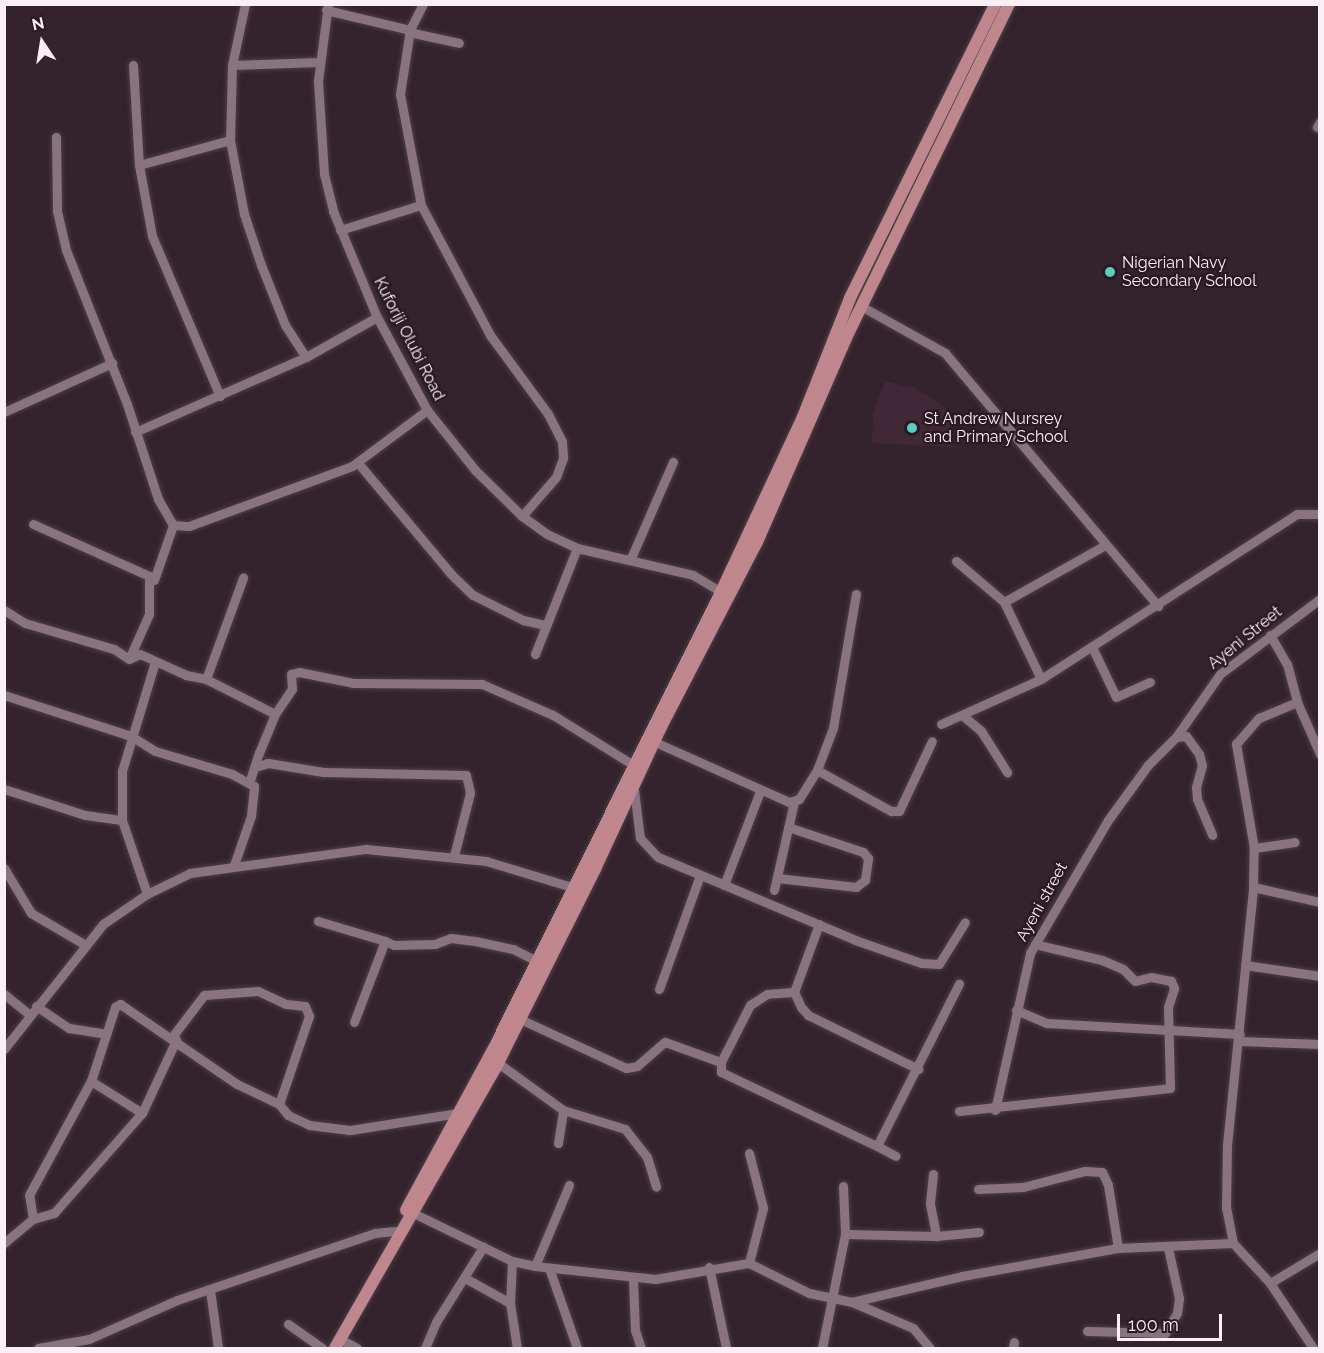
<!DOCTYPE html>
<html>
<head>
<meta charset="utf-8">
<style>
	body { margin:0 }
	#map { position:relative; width:1324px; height:1353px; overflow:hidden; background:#34232d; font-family:Raleway,sans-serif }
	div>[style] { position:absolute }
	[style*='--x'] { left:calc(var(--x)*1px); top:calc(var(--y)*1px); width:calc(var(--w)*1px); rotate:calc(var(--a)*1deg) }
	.built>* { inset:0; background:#402836 }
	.roads { filter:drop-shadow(0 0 2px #4c3e46) drop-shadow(0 0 2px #4c3e46) }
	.minor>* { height:9px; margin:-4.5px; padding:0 4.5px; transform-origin:4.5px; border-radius:4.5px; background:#88737f }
	.major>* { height:12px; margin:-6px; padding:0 6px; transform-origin:6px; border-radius:6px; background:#bf868e }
	.dots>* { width:16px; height:16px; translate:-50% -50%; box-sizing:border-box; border:3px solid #2a1923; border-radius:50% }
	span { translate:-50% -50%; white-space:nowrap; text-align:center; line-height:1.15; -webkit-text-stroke:4.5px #2a1923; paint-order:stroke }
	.poi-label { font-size:16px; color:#fbeff6 }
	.left { translate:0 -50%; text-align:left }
	.street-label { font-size:16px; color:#fbeff6 }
	.frame { position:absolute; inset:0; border:6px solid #fbeff6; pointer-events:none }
	.north { position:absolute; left:12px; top:12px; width:60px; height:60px; -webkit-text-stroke:4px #2a1923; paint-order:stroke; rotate:348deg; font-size:16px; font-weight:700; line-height:24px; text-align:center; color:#fbeff6 }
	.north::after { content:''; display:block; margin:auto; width:21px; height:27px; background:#fbeff6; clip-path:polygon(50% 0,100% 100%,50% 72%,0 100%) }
	.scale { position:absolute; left:1117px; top:1314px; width:105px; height:27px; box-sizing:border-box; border:3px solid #fbeff6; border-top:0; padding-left:8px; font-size:18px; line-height:21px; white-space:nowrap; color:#fbeff6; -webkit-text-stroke:4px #2a1923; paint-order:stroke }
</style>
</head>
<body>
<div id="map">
	<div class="built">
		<div style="clip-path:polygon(885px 381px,915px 388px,948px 409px,953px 447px,872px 443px,873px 413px)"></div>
	</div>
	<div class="roads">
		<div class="minor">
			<div style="--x:245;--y:4;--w:62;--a:102"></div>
			<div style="--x:232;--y:65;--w:75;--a:91.5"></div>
			<div style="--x:230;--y:140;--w:75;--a:79.3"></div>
			<div style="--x:244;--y:214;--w:54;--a:71.6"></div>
			<div style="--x:261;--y:265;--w:65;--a:68.2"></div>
			<div style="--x:285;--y:325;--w:38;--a:57"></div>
			<div style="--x:328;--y:4;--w:78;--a:97.4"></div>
			<div style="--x:318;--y:81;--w:93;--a:86.3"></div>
			<div style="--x:324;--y:174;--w:38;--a:76"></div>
			<div style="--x:333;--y:211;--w:115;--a:67.5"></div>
			<div style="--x:377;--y:317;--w:106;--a:61.7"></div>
			<div style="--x:427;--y:410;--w:77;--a:51.3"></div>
			<div style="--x:475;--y:470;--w:66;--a:44.4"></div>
			<div style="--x:522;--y:516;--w:31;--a:36"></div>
			<div style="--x:547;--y:534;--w:33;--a:25"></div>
			<div style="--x:577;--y:548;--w:119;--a:13.1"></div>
			<div style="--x:693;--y:575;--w:33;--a:31"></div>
			<div style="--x:423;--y:4;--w:29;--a:117"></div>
			<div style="--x:410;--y:30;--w:65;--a:98.9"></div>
			<div style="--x:400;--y:94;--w:113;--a:79.3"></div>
			<div style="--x:421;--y:205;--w:147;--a:62"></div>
			<div style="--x:490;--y:335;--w:98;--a:53.7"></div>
			<div style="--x:548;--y:414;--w:31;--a:63"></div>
			<div style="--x:562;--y:442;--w:16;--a:86"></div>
			<div style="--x:563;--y:458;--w:20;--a:110"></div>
			<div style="--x:556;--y:477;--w:52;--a:131.1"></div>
			<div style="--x:326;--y:10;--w:86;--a:13.4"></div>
			<div style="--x:409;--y:32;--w:51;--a:12.4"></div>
			<div style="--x:133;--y:65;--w:100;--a:86.6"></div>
			<div style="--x:139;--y:165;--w:72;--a:79.6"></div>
			<div style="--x:152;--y:236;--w:174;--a:67"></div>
			<div style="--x:232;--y:65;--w:87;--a:-2"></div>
			<div style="--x:1317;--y:127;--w:6;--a:-59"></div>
			<div style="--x:56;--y:137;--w:74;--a:89.2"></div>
			<div style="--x:57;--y:211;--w:40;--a:77"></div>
			<div style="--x:66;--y:250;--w:166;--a:68.4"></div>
			<div style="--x:127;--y:404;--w:100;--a:71.9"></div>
			<div style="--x:158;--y:499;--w:30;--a:60"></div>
			<div style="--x:173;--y:525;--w:16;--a:4"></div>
			<div style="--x:189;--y:526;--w:174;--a:-20.2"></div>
			<div style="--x:352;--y:466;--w:94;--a:-36.7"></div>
			<div style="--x:139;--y:165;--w:94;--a:-15.4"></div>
			<div style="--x:340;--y:230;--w:85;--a:-17.2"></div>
			<div style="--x:861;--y:306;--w:96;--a:29.2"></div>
			<div style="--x:945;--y:353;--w:331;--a:49.9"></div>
			<div style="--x:4;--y:412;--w:119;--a:-24.4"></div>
			<div style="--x:135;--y:432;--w:187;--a:-23.7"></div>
			<div style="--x:306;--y:357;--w:81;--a:-29.4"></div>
			<div style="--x:358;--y:463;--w:146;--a:50"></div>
			<div style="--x:452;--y:575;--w:29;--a:44"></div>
			<div style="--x:473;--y:595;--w:56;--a:26.6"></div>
			<div style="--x:523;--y:620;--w:22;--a:13"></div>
			<div style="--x:33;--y:524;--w:127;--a:24.1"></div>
			<div style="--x:631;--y:558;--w:105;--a:-66.4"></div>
			<div style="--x:956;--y:561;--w:63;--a:40.5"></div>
			<div style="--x:1004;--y:602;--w:85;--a:64.3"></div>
			<div style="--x:1004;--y:602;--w:116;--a:-29.4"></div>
			<div style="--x:4;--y:610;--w:25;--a:32"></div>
			<div style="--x:25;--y:623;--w:93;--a:16.3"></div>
			<div style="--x:114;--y:649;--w:18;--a:34"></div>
			<div style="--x:129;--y:659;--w:12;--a:-24"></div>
			<div style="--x:140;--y:654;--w:51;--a:24.5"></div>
			<div style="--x:186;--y:675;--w:20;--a:11"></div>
			<div style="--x:206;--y:679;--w:77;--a:26.9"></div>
			<div style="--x:1270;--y:635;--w:34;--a:60"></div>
			<div style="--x:1287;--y:664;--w:39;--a:75"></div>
			<div style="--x:1092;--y:647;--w:55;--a:64.4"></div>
			<div style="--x:1116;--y:697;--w:37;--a:-24"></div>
			<div style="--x:535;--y:654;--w:114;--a:-68.4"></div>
			<div style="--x:129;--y:659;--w:49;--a:-66"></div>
			<div style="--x:149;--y:614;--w:38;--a:-90"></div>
			<div style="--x:149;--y:576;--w:6;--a:39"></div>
			<div style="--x:154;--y:580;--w:58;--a:-70.9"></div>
			<div style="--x:206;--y:679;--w:108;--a:-69.9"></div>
			<div style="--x:4;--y:695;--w:133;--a:17.9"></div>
			<div style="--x:131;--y:736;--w:28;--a:32"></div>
			<div style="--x:155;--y:751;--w:80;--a:16.6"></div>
			<div style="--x:232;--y:774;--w:25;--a:29"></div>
			<div style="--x:962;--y:715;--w:25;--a:40"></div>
			<div style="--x:981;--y:731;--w:49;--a:57.6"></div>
			<div style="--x:941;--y:724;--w:110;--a:-24.2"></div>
			<div style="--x:1041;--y:679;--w:305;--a:-32.8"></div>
			<div style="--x:1297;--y:514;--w:23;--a:0"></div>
			<div style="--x:1176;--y:737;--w:10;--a:-6"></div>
			<div style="--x:1186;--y:736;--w:22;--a:54"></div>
			<div style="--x:1199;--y:754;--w:11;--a:75"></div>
			<div style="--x:1202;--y:765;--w:23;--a:105"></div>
			<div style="--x:1196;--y:787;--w:12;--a:85"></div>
			<div style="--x:1197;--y:799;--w:39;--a:67"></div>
			<div style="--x:655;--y:742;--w:147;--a:24.1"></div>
			<div style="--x:789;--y:802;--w:10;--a:-17"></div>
			<div style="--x:799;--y:799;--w:34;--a:-58"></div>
			<div style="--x:817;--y:770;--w:85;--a:29"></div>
			<div style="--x:891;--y:811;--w:8;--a:0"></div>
			<div style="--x:899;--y:811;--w:77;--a:-64.8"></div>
			<div style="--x:255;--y:767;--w:14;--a:-17"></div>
			<div style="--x:268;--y:763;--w:56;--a:9.3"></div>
			<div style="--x:323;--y:772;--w:143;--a:1.2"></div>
			<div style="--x:466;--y:775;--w:18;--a:77"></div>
			<div style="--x:470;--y:793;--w:65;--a:104.3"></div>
			<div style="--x:817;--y:770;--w:45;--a:-69.1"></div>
			<div style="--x:833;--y:728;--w:136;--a:-80.3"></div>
			<div style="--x:4;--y:789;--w:85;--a:17.8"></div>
			<div style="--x:85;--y:815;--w:37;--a:8"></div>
			<div style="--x:634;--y:790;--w:48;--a:82.9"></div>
			<div style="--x:640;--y:838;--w:26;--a:47"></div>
			<div style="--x:658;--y:857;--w:214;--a:22.8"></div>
			<div style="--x:855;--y:940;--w:70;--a:19.2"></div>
			<div style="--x:921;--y:963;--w:18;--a:3"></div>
			<div style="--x:939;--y:964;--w:49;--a:-58.2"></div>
			<div style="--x:1254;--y:848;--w:41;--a:-8.3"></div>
			<div style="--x:234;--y:865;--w:52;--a:-70.9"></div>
			<div style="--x:251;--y:816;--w:30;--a:-84"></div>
			<div style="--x:254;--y:786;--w:6;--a:-149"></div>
			<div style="--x:249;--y:783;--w:32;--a:-72"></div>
			<div style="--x:259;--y:753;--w:42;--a:-67.7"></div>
			<div style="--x:275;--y:714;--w:30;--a:-56"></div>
			<div style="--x:292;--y:689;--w:15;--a:-94"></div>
			<div style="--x:291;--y:674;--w:8;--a:-14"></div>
			<div style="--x:299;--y:672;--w:55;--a:11.5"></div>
			<div style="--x:353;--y:683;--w:129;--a:0.4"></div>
			<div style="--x:482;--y:684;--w:77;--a:23.6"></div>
			<div style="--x:553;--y:715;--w:97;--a:31.9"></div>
			<div style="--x:4;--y:868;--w:52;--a:59"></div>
			<div style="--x:31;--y:913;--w:61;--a:30.3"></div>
			<div style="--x:777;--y:878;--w:80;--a:6.5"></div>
			<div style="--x:856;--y:887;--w:11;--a:-38"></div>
			<div style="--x:865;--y:880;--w:22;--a:-82"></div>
			<div style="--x:868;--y:858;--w:8;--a:-130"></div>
			<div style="--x:863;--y:852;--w:79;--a:-161.6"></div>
			<div style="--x:724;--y:885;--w:101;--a:-69"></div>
			<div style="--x:1253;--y:887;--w:69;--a:12.6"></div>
			<div style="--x:774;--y:890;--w:90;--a:-77.2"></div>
			<div style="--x:147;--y:894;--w:78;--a:-108.7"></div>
			<div style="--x:122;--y:820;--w:49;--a:-90"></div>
			<div style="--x:122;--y:771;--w:114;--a:-73.2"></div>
			<div style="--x:318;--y:921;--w:70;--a:16.6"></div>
			<div style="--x:819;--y:924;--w:72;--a:110.2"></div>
			<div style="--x:794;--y:992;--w:17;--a:65"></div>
			<div style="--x:801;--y:1007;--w:11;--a:49"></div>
			<div style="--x:808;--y:1015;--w:123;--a:26.1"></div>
			<div style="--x:1245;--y:965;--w:76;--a:8.3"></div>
			<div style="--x:659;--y:989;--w:121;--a:-70.2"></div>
			<div style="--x:794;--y:992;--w:27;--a:176"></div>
			<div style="--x:767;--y:994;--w:20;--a:147"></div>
			<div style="--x:750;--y:1005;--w:64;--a:117"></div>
			<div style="--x:721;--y:1062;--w:10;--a:90"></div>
			<div style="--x:721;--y:1072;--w:173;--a:25.4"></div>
			<div style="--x:877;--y:1146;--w:182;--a:-63.2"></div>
			<div style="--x:4;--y:994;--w:33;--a:39"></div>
			<div style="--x:36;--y:1006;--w:40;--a:34"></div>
			<div style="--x:69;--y:1028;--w:37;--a:9"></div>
			<div style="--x:1016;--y:1010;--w:34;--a:23"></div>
			<div style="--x:1047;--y:1023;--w:193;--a:3.3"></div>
			<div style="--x:520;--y:1019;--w:117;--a:24.8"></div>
			<div style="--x:626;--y:1068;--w:11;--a:-10"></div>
			<div style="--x:637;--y:1066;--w:37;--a:-41"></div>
			<div style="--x:665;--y:1042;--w:59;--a:19.7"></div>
			<div style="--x:354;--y:1022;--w:87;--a:-69.1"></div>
			<div style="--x:385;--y:941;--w:10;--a:24"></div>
			<div style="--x:394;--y:945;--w:41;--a:-1.4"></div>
			<div style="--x:435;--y:944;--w:17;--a:-21"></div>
			<div style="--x:451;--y:938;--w:24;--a:7"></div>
			<div style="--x:475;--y:941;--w:39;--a:12"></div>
			<div style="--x:513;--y:949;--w:25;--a:27"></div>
			<div style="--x:172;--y:1037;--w:53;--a:-52.7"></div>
			<div style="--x:204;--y:995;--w:54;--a:-4.2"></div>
			<div style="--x:258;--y:991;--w:31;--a:25"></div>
			<div style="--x:286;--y:1004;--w:19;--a:6"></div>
			<div style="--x:305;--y:1006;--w:11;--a:68"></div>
			<div style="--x:309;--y:1016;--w:93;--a:108.8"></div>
			<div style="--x:1239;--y:1041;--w:81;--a:2.1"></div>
			<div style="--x:4;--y:1049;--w:159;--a:-51.6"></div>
			<div style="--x:103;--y:924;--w:53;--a:-34.3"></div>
			<div style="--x:147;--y:894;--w:48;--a:-26"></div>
			<div style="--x:190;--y:873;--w:178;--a:-7.8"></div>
			<div style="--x:366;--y:849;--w:121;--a:5.7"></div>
			<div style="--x:486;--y:861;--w:93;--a:16.9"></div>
			<div style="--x:498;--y:1063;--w:80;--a:35.9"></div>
			<div style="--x:563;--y:1110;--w:65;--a:17"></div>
			<div style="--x:625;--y:1129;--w:36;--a:52"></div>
			<div style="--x:647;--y:1157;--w:31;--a:73"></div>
			<div style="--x:91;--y:1081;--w:60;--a:32.1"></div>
			<div style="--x:142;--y:1113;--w:81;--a:-65"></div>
			<div style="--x:995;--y:1110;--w:161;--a:-77.4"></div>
			<div style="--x:1030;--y:953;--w:154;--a:-59.6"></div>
			<div style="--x:1108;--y:820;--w:68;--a:-54"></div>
			<div style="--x:1148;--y:765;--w:40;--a:-45"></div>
			<div style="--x:1176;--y:737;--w:77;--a:-55.1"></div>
			<div style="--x:1220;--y:674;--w:125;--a:-36.9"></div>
			<div style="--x:959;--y:1111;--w:212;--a:-6.2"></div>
			<div style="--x:1170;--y:1088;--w:81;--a:-91.4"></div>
			<div style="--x:1168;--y:1007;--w:20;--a:-72"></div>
			<div style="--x:1174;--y:988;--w:8;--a:-113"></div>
			<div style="--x:1171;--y:981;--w:20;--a:-169"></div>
			<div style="--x:1151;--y:977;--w:16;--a:166"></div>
			<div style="--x:1135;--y:981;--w:17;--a:-135"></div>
			<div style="--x:1123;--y:969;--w:23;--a:-157"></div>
			<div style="--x:1102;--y:960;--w:69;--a:-166.6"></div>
			<div style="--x:558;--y:1143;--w:33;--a:-81"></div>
			<div style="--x:877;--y:1146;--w:21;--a:28"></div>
			<div style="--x:749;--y:1153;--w:57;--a:75.7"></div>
			<div style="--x:763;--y:1208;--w:57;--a:104.3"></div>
			<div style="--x:933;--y:1174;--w:30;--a:96"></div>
			<div style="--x:930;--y:1204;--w:33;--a:79"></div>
			<div style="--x:843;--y:1186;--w:48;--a:87.6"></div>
			<div style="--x:978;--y:1189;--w:45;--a:-2.5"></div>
			<div style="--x:1023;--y:1187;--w:64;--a:-14.5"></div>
			<div style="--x:1085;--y:1171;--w:17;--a:3"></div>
			<div style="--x:1102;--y:1172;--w:14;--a:65"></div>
			<div style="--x:1108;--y:1185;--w:64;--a:81"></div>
			<div style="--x:409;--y:1211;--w:114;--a:25.9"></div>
			<div style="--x:512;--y:1261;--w:24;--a:12"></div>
			<div style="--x:535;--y:1266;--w:121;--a:6.2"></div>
			<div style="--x:655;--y:1279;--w:95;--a:-9.7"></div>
			<div style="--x:749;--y:1263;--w:67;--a:26.6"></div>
			<div style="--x:809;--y:1293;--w:44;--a:11.8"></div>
			<div style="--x:852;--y:1302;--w:113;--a:-13.3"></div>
			<div style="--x:962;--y:1276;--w:158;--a:-10.2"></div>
			<div style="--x:1118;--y:1248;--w:115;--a:-2.5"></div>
			<div style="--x:33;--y:1219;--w:24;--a:-99"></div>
			<div style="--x:29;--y:1195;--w:130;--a:-61.5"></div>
			<div style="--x:91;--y:1081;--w:78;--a:-72"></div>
			<div style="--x:115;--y:1007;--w:6;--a:-31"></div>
			<div style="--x:120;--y:1004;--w:142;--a:34.4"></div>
			<div style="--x:237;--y:1084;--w:47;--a:25.5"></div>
			<div style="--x:279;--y:1104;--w:14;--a:51"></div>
			<div style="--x:288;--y:1115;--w:23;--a:25"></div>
			<div style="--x:309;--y:1125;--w:41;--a:7"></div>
			<div style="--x:350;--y:1130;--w:110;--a:-8.9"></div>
			<div style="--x:4;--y:1243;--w:38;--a:-40"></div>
			<div style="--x:33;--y:1219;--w:22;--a:-16"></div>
			<div style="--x:54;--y:1213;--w:133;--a:-48.7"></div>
			<div style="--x:512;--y:1261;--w:42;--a:92.7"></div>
			<div style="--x:510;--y:1303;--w:46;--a:81.2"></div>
			<div style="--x:535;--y:1266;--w:88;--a:-67.2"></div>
			<div style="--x:709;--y:1267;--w:83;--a:78.1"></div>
			<div style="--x:549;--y:1268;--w:85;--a:70.7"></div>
			<div style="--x:465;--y:1278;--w:51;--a:29.1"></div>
			<div style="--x:633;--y:1279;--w:51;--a:87.8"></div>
			<div style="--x:635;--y:1330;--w:19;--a:72"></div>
			<div style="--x:1270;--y:1283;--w:58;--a:-31"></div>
			<div style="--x:210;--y:1290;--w:59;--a:82.1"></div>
			<div style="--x:852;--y:1302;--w:66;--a:23.1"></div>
			<div style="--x:913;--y:1328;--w:26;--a:50"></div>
			<div style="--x:288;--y:1324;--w:42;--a:35.2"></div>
			<div style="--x:1087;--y:1331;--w:78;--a:1.5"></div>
			<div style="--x:1165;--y:1333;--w:23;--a:-59"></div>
			<div style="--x:1177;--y:1313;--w:15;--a:-82"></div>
			<div style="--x:1179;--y:1298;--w:51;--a:-102.4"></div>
			<div style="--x:340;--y:1339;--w:19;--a:28"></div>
			<div style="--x:38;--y:1348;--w:52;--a:-10"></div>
			<div style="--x:89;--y:1339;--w:96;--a:-23.9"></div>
			<div style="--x:177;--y:1300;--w:209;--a:-18.7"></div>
			<div style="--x:375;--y:1233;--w:20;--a:-6"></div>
			<div style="--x:425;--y:1348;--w:28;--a:-67"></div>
			<div style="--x:436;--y:1322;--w:89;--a:-57.9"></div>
			<div style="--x:822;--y:1348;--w:116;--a:-78.6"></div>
			<div style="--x:845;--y:1234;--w:91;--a:1.3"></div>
			<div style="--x:936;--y:1236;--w:43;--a:-5.3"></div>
			<div style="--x:1013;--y:1348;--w:6;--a:-81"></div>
			<div style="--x:1313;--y:1348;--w:78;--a:-123.5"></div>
			<div style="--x:1270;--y:1283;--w:54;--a:-132.8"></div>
			<div style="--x:1233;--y:1243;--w:36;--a:-101"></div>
			<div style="--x:1226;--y:1208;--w:63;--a:-89.1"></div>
			<div style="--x:1227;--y:1145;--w:259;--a:-84.2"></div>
			<div style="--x:1253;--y:887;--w:39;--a:-89"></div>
			<div style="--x:1254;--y:848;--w:106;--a:-99.8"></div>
			<div style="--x:1236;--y:744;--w:35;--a:-49"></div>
			<div style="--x:1259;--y:718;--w:41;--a:-22.8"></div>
			<div style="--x:1297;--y:702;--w:57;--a:66.1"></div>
		</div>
		<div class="major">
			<div style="--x:406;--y:1210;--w:184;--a:-61.5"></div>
			<div style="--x:494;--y:1048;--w:509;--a:-63.54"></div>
			<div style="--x:721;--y:592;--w:193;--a:-64.9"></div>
			<div style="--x:803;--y:417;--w:128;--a:-68.4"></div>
			<div style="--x:850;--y:298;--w:328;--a:-63.7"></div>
			<div style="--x:335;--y:1348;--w:328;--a:-60.2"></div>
			<div style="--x:498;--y:1063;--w:217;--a:-63.4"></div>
			<div style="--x:595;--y:869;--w:157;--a:-65.1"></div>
			<div style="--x:661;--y:727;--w:208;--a:-62.6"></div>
			<div style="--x:757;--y:542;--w:223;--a:-66.4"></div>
			<div style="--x:846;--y:338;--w:372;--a:-64"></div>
		</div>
	</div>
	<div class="dots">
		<div style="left:1110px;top:272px;background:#59cebe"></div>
		<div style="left:912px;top:428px;background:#59cebe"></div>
	</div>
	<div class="poi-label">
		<span class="left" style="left:1122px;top:272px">Nigerian Navy<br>Secondary School</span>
		<span class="left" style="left:924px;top:428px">St Andrew Nursrey<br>and Primary School</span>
	</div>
	<div class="street-label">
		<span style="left:409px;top:339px;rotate:63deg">Kuforiji Olubi Road</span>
		<span style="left:1245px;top:638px;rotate:-39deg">Ayeni Street</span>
		<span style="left:1042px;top:902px;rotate:-61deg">Ayeni street</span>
	</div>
	<div class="frame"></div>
	<div class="north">N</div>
	<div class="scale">100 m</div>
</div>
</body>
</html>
